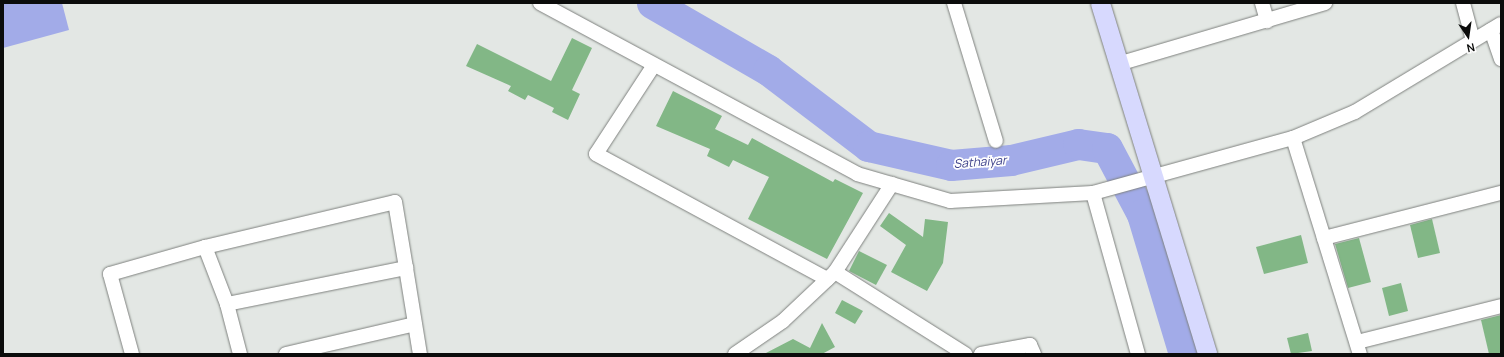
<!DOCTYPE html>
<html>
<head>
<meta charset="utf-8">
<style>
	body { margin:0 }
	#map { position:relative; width:1504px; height:357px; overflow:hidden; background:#e3e7e4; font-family:Manrope,sans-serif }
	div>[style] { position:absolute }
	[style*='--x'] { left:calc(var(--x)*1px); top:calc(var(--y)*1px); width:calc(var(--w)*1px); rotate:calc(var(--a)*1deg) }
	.water>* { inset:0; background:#a2abe8 }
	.river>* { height:31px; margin:-15.5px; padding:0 15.5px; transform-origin:15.5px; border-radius:15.5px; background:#a2abe8 }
	.building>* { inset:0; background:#82b786 }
	.roads { filter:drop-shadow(0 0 1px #7e817e) drop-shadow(0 0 1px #7e817e) }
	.street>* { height:14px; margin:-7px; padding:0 7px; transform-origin:7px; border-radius:7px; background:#fff }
	.secondary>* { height:19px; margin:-9.5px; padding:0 9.5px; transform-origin:9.5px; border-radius:9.5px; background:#d7d9fe }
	span { translate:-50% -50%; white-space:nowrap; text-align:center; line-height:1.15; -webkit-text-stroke:3.5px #fff; paint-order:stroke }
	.water-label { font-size:12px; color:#3d418a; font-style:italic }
	.frame { position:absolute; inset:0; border:4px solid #0b0c0b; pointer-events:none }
	.north { position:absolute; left:1448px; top:16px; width:40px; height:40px; -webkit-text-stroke:3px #fff; paint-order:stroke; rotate:167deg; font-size:11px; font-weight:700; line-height:16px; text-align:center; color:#0b0c0b }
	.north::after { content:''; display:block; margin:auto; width:14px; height:18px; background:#0b0c0b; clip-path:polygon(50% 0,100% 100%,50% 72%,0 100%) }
</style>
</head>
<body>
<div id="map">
	<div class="water">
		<div style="clip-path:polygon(3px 3px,62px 3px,69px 30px,3px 48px)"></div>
	</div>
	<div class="river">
		<div style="--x:652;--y:3;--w:134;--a:30"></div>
		<div style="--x:768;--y:70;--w:126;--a:37.2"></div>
		<div style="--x:868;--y:146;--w:85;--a:12.9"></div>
		<div style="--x:951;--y:165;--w:60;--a:-4.8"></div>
		<div style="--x:1011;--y:160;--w:69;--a:-13.4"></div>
		<div style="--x:1078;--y:144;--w:29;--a:8"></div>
		<div style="--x:1107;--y:148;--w:75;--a:62.1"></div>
		<div style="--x:1142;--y:214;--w:146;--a:73.3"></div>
	</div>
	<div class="building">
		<div style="clip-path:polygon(572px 38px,592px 48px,572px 90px,580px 94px,568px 120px,552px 112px,554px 108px,528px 95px,525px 100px,508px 91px,511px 86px,466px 66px,477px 44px,551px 81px)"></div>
		<div style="clip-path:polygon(673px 91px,722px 116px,715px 129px,748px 145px,752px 138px,833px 182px,835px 179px,863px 193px,827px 259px,748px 219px,769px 177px,733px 160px,729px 167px,707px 156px,710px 149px,656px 126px)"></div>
		<div style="clip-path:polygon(889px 213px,923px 237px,925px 219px,948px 222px,943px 263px,927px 291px,891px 272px,906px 245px,880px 226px)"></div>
		<div style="clip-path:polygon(1432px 219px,1440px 253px,1418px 258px,1410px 225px)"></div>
		<div style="clip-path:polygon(1301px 235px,1308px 263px,1264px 274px,1256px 247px)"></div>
		<div style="clip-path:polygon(1359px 238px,1371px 282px,1348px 288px,1335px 244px)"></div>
		<div style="clip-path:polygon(859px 251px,887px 265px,876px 285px,849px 271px)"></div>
		<div style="clip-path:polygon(1401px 283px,1408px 311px,1389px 316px,1382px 288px)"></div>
		<div style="clip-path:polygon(842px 300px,863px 311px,855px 324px,835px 313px)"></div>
		<div style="clip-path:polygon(1501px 315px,1501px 354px,1489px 354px,1481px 320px)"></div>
		<div style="clip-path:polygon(822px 323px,835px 347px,822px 354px,764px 354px,793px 339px,810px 348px)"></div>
		<div style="clip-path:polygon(1308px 333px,1312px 351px,1291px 354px,1287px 338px)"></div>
	</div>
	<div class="roads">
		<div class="street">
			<div style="--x:540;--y:3;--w:360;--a:28.3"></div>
			<div style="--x:857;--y:174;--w:97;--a:16.2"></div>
			<div style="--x:950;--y:201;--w:143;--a:-3.2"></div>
			<div style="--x:1093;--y:193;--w:167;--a:74.4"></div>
			<div style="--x:954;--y:3;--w:144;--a:73.1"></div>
			<div style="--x:1262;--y:3;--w:19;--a:74"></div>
			<div style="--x:1463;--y:3;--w:38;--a:75"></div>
			<div style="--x:1491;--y:30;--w:31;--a:71"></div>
			<div style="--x:1118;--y:64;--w:216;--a:-16.4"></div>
			<div style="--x:654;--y:65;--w:106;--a:123.1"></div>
			<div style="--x:596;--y:154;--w:263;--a:28.4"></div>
			<div style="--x:1293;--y:138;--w:226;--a:72.8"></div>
			<div style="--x:1093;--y:193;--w:207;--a:-15.4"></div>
			<div style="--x:1293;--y:138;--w:67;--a:-22.8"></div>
			<div style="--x:1355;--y:112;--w:170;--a:-31.1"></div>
			<div style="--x:1324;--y:238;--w:183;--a:-14.3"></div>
			<div style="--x:835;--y:272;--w:154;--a:32.2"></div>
			<div style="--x:227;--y:304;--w:61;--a:-111.1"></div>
			<div style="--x:205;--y:247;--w:195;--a:-13.3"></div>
			<div style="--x:395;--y:202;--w:67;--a:80.5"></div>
			<div style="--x:1357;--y:342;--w:148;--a:-14"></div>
			<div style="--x:132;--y:354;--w:83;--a:-105.4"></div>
			<div style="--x:110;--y:274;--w:99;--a:-15.9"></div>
			<div style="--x:240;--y:354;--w:52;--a:-104.6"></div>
			<div style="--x:227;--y:304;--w:183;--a:-11.4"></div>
			<div style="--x:406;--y:268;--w:87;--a:80.8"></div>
			<div style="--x:286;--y:354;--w:132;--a:-13.1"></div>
			<div style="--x:735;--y:354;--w:58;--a:-34.5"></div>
			<div style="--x:783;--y:321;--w:71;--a:-43.3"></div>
			<div style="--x:835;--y:272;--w:105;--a:-57.1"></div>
			<div style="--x:981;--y:354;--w:50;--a:-10.4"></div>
			<div style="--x:1030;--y:345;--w:10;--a:66"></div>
		</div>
		<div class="secondary">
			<div style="--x:1100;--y:3;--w:367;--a:73"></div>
		</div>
	</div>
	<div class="water-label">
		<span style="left:980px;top:162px;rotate:-4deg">Sathaiyar</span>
	</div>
	<div class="frame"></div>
	<div class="north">N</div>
</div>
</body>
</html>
